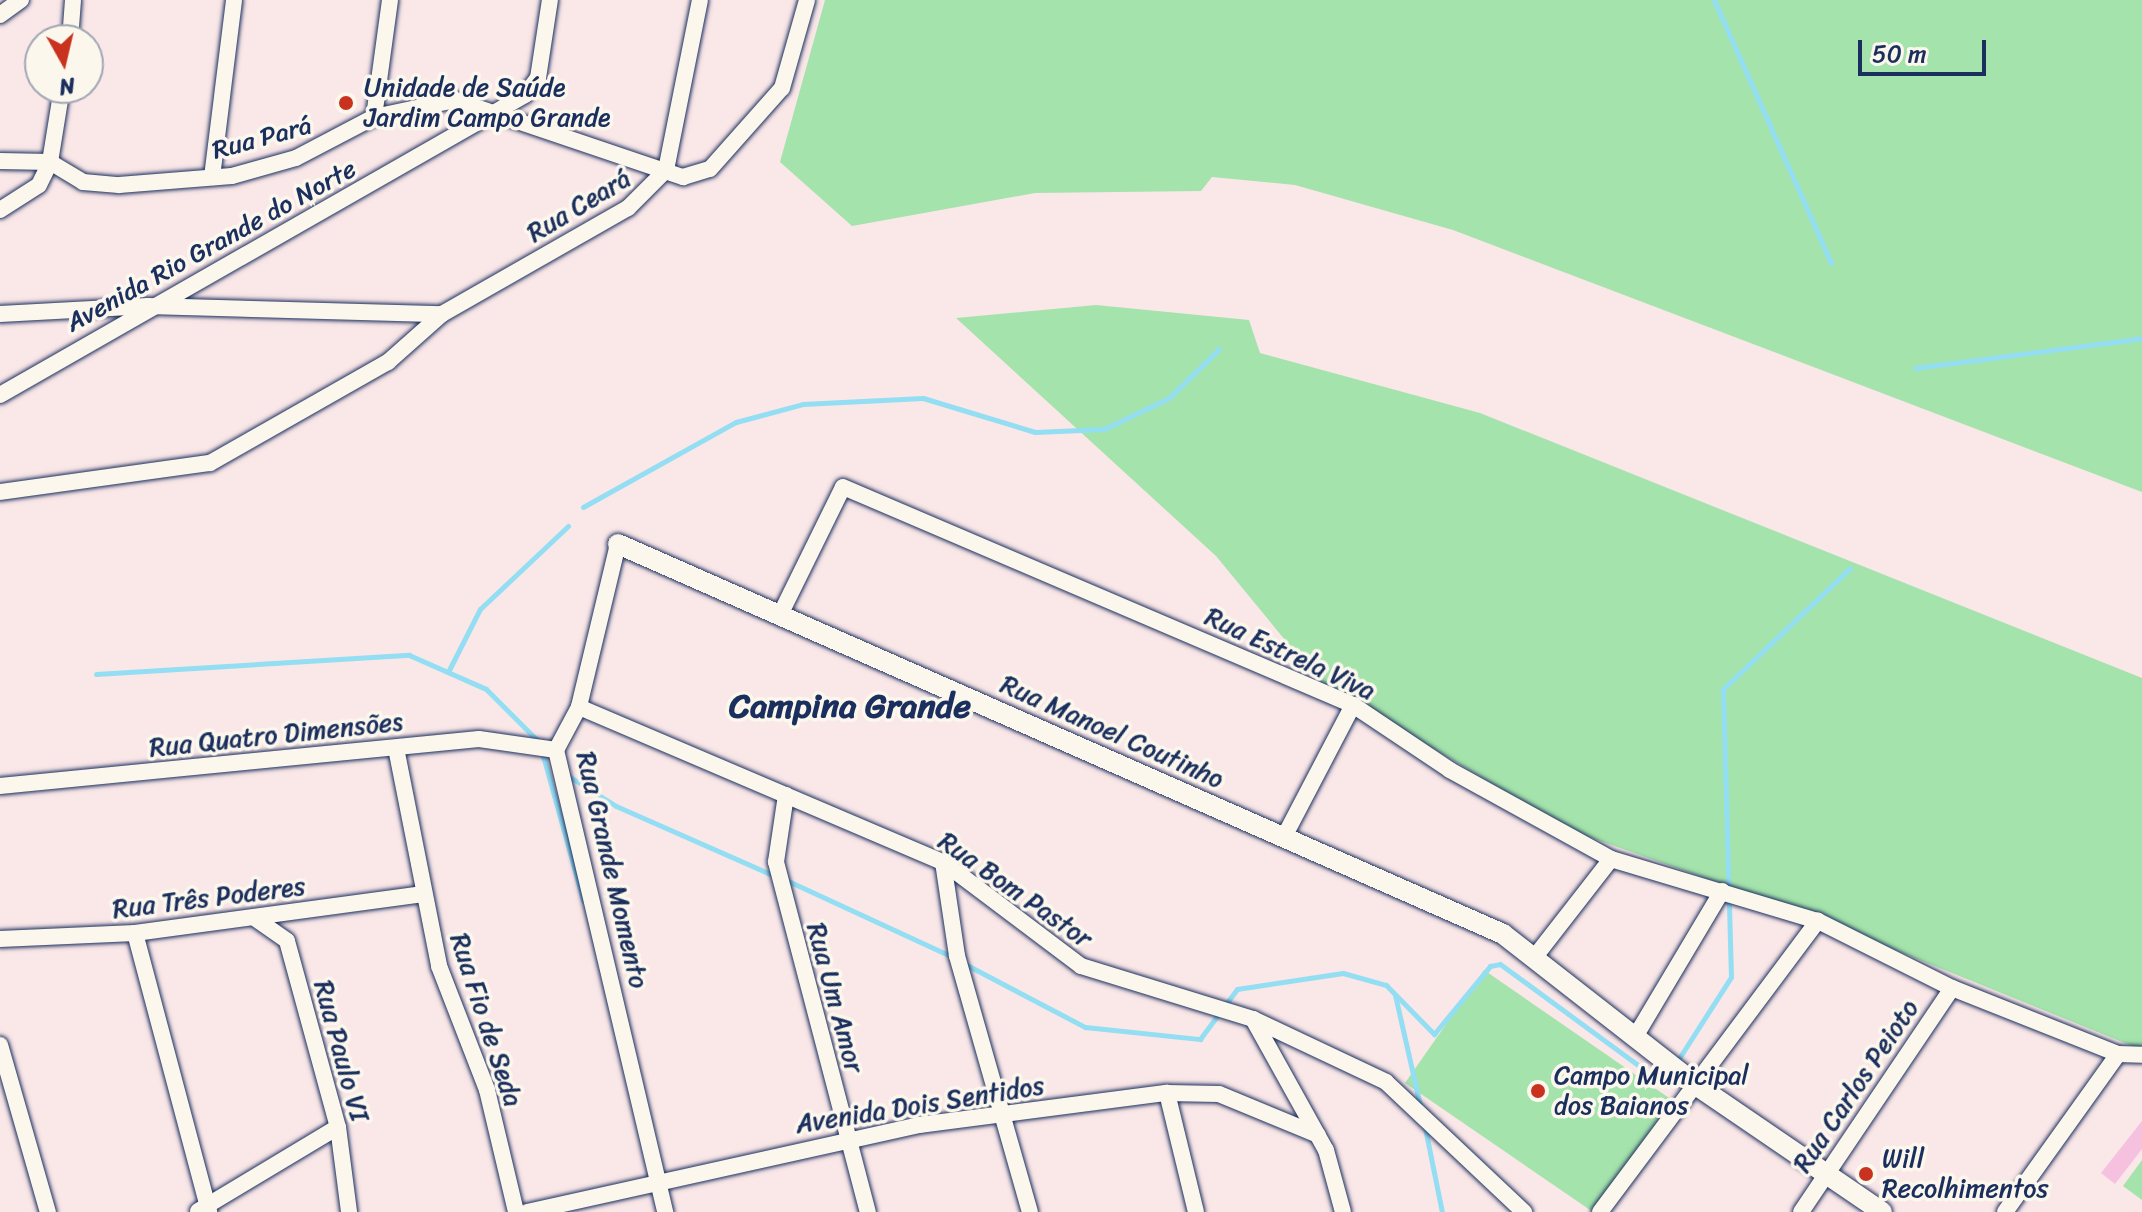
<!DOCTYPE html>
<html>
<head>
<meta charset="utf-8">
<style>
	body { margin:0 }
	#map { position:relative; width:2142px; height:1212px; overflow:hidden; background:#fae7e8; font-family:Sriracha,sans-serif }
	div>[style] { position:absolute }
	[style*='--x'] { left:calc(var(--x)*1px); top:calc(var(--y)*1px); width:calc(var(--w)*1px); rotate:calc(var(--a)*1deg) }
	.green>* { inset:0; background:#a4e3ab }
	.stream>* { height:5px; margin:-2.5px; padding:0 2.5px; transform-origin:2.5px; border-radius:2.5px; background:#93def3 }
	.building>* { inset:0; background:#f6c1de }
	.roads { filter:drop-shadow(0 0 2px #1b2f5e) drop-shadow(0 0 2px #1b2f5e) }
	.minor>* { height:16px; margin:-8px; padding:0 8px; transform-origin:8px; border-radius:8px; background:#fbf7ec }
	.tertiary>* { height:20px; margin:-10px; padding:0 10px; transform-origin:10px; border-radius:10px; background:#fbf7ec }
	.dots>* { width:22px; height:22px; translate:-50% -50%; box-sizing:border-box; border:4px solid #fbf7ec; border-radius:50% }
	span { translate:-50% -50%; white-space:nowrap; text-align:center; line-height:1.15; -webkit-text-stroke:7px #fbf7ec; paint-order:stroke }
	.poi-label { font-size:26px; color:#1b2f5e }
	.left { translate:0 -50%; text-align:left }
	.street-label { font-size:26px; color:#1b2f5e }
	.district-label { font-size:34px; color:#1b2f5e; font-weight:700 }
	.north { position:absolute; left:24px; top:24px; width:80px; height:80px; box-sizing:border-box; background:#fbf7ec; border:2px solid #a1a7b3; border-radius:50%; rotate:172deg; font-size:22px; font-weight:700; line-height:32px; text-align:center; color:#1b2f5e }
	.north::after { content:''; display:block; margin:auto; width:28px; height:36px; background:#c8321e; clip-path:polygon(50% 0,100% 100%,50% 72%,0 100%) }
	.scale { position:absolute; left:1858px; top:40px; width:128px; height:36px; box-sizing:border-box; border:4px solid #1b2f5e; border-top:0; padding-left:10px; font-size:24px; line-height:28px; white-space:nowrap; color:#1b2f5e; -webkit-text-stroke:6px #fbf7ec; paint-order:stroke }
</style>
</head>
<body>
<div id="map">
	<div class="green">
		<div style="clip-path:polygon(825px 0,2142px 0,2142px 492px,1453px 230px,1295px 185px,1212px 177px,1201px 191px,1035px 193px,852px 226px,780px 162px)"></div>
		<div style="clip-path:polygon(1096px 305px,1249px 320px,1260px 353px,1480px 413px,2142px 678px,2142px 1050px,1804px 913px,1572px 831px,1318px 680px,1216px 556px,956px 318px)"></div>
		<div style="clip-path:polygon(1484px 970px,1672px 1100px,1593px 1212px,1405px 1083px)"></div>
		<div style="clip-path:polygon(2142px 1160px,2142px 1200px,2123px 1186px)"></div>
	</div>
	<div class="stream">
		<div style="--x:1714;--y:0;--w:288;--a:66"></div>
		<div style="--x:1915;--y:368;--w:229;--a:-7.5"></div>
		<div style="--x:583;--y:507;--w:175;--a:-29.1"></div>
		<div style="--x:736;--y:422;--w:69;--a:-15"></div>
		<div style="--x:803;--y:404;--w:120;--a:-2.9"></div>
		<div style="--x:923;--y:398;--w:117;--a:16.9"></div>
		<div style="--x:1035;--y:432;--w:69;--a:-2.5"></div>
		<div style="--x:1104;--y:429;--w:72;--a:-25.5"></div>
		<div style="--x:1169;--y:398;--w:70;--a:-44.4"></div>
		<div style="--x:449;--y:670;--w:68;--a:-63.1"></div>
		<div style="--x:480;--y:609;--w:121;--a:-43.3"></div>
		<div style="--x:96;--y:674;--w:314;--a:-3.5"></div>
		<div style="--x:409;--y:655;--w:84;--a:23.8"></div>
		<div style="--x:486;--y:689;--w:76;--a:45"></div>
		<div style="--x:542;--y:752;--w:154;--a:74.5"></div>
		<div style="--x:567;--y:775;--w:58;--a:32.3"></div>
		<div style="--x:616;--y:806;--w:176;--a:23.8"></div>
		<div style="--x:786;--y:880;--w:186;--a:24.8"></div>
		<div style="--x:963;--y:963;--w:138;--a:27.7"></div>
		<div style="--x:1085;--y:1027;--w:116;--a:6"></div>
		<div style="--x:1200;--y:1039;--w:62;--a:-53.5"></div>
		<div style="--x:1237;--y:989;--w:107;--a:-8.6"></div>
		<div style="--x:1343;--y:973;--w:45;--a:15.6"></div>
		<div style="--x:1386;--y:985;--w:69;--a:45.6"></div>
		<div style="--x:1434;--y:1034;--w:88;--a:-50.5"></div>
		<div style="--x:1490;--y:966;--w:10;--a:-11"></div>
		<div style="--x:1500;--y:964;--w:195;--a:36.2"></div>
		<div style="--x:1657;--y:1079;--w:15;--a:-32"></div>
		<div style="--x:1395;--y:995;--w:117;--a:77.2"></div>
		<div style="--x:1676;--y:1063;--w:102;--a:-57.4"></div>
		<div style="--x:1731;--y:977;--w:288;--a:-91.6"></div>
		<div style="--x:1723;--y:689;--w:175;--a:-43.6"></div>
		<div style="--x:1424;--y:1123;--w:91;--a:78.6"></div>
	</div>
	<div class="building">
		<div style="clip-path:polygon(2142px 1121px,2142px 1149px,2115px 1184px,2101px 1173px)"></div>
	</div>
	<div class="roads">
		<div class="minor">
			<div style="--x:0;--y:15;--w:26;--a:-36"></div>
			<div style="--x:70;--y:40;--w:40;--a:-85.7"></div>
			<div style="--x:374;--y:117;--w:118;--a:-82.2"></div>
			<div style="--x:0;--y:161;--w:50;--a:1.1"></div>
			<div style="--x:50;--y:162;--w:39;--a:31"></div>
			<div style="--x:83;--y:182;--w:36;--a:5"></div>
			<div style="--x:119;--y:185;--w:113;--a:-4.6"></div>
			<div style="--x:232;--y:176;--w:66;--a:-15.7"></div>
			<div style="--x:296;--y:158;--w:88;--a:-27.7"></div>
			<div style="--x:374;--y:117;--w:83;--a:-11.9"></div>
			<div style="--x:455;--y:100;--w:241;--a:18.7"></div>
			<div style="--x:683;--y:177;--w:28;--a:-17"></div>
			<div style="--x:710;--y:169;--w:108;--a:-48.4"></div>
			<div style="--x:782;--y:88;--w:91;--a:-74.1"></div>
			<div style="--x:212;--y:177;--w:178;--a:-82.9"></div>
			<div style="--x:0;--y:210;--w:46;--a:-32.7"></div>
			<div style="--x:39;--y:185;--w:25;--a:-64"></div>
			<div style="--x:50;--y:162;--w:75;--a:-80.8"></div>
			<div style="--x:0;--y:314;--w:148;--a:-3.1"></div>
			<div style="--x:148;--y:306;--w:294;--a:1.6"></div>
			<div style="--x:0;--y:395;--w:605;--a:-29.74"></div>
			<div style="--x:525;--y:95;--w:21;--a:-53"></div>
			<div style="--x:538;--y:78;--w:79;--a:-81.3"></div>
			<div style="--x:0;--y:492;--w:212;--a:-7.9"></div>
			<div style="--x:210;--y:463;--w:205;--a:-29.6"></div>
			<div style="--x:388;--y:362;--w:72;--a:-41.6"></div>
			<div style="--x:442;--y:314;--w:214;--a:-29.7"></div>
			<div style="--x:628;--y:208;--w:54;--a:-45"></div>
			<div style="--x:666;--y:170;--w:173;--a:-78.7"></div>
			<div style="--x:618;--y:544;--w:168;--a:103.5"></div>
			<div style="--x:579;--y:707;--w:49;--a:118.1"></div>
			<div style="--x:556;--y:750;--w:475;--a:76.7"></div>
			<div style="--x:781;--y:613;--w:140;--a:-63.8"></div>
			<div style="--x:843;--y:487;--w:555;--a:23.14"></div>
			<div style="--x:1353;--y:705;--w:117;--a:33.8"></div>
			<div style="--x:1450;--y:770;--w:184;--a:28.9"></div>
			<div style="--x:1611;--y:859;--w:216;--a:16.7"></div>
			<div style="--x:1818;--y:921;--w:150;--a:26.6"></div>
			<div style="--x:1952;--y:988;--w:179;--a:21.7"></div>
			<div style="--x:2118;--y:1054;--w:24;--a:2"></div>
			<div style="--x:579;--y:707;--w:396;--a:23.1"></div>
			<div style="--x:943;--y:862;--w:173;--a:37"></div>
			<div style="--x:1081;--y:966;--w:180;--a:17.1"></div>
			<div style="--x:1253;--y:1019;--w:147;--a:25.3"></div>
			<div style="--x:1386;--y:1082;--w:190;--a:43.3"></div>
			<div style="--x:396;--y:748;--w:222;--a:78.8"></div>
			<div style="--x:439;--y:966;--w:133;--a:68.8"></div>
			<div style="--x:487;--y:1090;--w:125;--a:76.6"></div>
			<div style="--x:0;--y:786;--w:481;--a:-5.6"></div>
			<div style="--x:479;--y:739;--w:78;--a:8.1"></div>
			<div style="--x:786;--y:795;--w:68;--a:98.5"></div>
			<div style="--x:776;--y:862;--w:362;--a:75.3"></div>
			<div style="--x:1284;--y:837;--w:149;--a:-62.4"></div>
			<div style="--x:943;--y:862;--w:95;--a:81.5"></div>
			<div style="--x:957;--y:956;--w:266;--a:74.1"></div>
			<div style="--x:256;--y:919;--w:38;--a:35"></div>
			<div style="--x:287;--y:941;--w:193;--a:74.7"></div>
			<div style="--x:338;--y:1127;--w:86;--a:82.6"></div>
			<div style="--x:135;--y:933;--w:289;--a:75.1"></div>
			<div style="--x:0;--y:939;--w:135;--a:-2.5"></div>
			<div style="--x:135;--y:933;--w:291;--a:-7.7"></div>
			<div style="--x:1534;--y:958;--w:125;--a:-52.1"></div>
			<div style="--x:1253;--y:1019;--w:150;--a:60.9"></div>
			<div style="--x:1326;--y:1150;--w:64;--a:74.7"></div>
			<div style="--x:1635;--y:1037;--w:170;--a:-59.2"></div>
			<div style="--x:0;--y:1045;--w:174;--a:74"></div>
			<div style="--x:1167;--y:1093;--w:122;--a:76.3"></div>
			<div style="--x:198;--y:1211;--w:163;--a:-31"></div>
			<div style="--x:527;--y:1212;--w:402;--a:-12.5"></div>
			<div style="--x:919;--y:1125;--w:250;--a:-7.4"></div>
			<div style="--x:1167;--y:1093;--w:52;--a:1.1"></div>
			<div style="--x:1219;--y:1094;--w:107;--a:22.5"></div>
			<div style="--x:1600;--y:1212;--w:364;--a:-53.2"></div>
			<div style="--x:1801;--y:1212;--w:270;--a:-56"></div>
			<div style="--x:2005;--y:1212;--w:194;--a:-54.4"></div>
		</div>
		<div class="tertiary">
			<div style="--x:618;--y:544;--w:967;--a:23.78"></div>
			<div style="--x:1503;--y:934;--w:245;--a:38"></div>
			<div style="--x:1696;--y:1085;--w:225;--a:34.3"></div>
		</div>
	</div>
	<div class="dots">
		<div style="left:346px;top:103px;background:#c8321e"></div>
		<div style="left:1538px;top:1091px;background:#c8321e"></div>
		<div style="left:1866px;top:1174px;background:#c8321e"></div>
	</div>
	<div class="poi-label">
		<span class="left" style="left:364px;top:103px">Unidade de Saúde<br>Jardim Campo Grande</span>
		<span class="left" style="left:1554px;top:1091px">Campo Municipal<br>dos Baianos</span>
		<span class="left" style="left:1882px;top:1174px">Will<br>Recolhimentos</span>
	</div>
	<div class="street-label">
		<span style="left:262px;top:138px;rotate:-15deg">Rua Pará</span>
		<span style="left:579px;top:206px;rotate:-31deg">Rua Ceará</span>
		<span style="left:211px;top:246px;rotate:-29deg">Avenida Rio Grande do Norte</span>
		<span style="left:1290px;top:654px;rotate:25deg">Rua Estrela Viva</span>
		<span style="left:1112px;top:732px;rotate:24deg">Rua Manoel Coutinho</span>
		<span style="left:276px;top:735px;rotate:-6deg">Rua Quatro Dimensões</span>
		<span style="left:612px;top:870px;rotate:77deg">Rua Grande Momento</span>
		<span style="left:1015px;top:890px;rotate:35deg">Rua Bom Pastor</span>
		<span style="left:209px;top:898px;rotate:-7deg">Rua Três Poderes</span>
		<span style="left:835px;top:998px;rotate:75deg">Rua Um Amor</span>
		<span style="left:486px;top:1020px;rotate:72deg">Rua Fio de Seda</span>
		<span style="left:341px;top:1051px;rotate:75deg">Rua Paulo VI</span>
		<span style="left:1856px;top:1086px;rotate:-56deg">Rua Carlos Peioto</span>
		<span style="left:920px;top:1105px;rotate:-9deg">Avenida Dois Sentidos</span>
	</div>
	<div class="district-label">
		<span style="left:850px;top:707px">Campina Grande</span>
	</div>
	<div class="north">N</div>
	<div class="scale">50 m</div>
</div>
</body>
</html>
